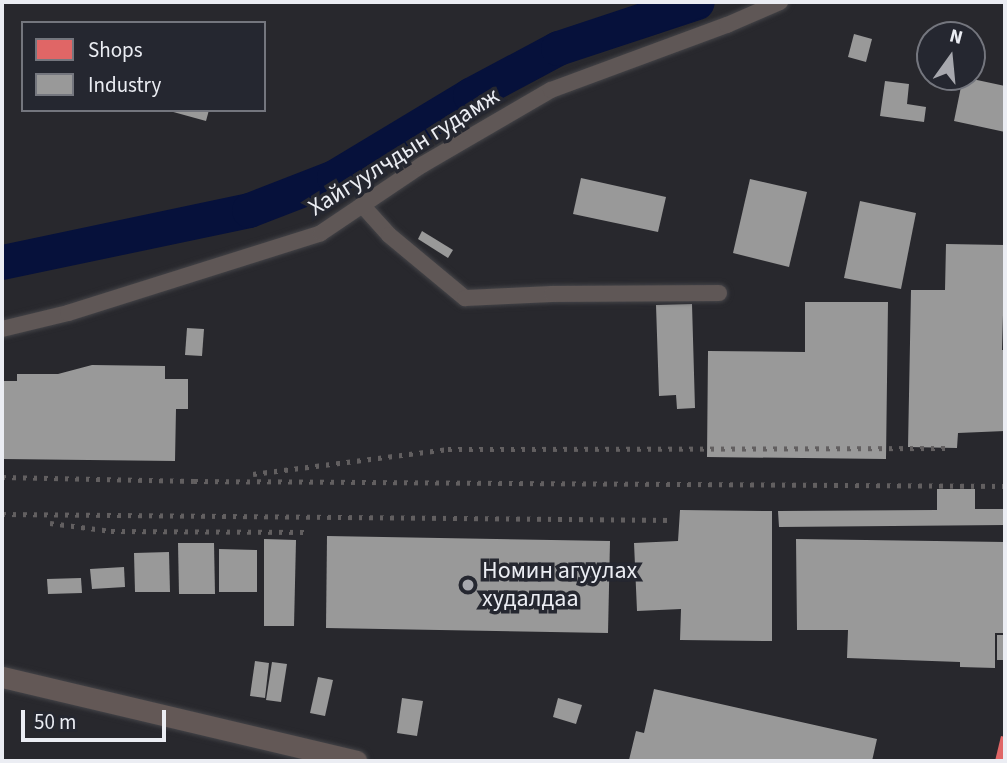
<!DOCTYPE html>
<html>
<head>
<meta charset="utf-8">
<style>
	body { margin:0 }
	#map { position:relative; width:1007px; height:763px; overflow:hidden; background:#28282d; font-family:"Source Sans 3",sans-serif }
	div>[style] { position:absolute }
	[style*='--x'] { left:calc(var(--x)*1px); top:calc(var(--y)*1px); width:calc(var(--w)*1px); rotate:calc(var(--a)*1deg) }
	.shops>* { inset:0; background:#e06666 }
	.industry>* { inset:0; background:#999 }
	.river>* { height:35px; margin:-17.5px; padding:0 17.5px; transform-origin:17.5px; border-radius:17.5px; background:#06113b }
	.roads { filter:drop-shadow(0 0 2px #444448) drop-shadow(0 0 2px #444448) }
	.street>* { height:16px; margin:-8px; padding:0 8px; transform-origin:8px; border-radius:8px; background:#5f5756 }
	.secondary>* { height:21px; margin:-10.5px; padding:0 10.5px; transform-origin:10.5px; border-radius:10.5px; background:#635856 }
	.rail>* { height:5px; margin-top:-2.5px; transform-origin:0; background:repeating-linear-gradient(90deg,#625f60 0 3.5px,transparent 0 10.5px) }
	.dots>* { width:19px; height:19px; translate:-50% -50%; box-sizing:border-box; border:4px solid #252730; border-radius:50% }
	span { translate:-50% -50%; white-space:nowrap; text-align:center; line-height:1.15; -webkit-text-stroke:7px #252730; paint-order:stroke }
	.street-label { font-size:24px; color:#ebedf3 }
	.poi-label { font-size:24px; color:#ebedf3 }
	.left { translate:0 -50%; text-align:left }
	.frame { position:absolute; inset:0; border:4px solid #ebedf3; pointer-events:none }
	.legend { position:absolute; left:21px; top:21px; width:245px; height:91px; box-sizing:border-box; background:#252730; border:2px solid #74767e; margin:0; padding:9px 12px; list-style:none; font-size:21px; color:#ebedf3 }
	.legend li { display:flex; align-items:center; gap:14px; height:35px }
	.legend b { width:35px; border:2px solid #74767e }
	.north { position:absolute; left:916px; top:21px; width:70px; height:70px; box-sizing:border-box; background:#252730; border:2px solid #74767e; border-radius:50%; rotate:15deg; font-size:19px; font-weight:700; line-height:28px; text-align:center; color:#ebedf3 }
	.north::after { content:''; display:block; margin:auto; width:24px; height:32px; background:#a7a8ae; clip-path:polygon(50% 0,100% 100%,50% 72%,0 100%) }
	.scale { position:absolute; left:21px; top:710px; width:145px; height:32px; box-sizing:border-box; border:4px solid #ebedf3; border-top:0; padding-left:9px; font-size:21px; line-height:24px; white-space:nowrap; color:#ebedf3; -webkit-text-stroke:5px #252730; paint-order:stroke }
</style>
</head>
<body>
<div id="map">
	<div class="shops">
		<div style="clip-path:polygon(1001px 736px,1005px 737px,1005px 761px,995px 761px)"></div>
	</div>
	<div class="industry">
		<div style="clip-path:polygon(854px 34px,872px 39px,866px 62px,848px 57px)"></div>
		<div style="clip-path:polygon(963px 77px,1005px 86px,1005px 132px,954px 121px)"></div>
		<div style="clip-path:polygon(885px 81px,909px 84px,907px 104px,926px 107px,924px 122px,880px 116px)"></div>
		<div style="clip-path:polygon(166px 110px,209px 110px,206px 121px)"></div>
		<div style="clip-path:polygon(581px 178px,666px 197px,658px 232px,573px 214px)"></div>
		<div style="clip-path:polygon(750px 179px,807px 192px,789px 267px,733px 253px)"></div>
		<div style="clip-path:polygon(860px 201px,916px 213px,901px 289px,844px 278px)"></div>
		<div style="clip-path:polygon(422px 231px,453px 250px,448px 258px,418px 239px)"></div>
		<div style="clip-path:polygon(946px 244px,1005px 245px,1002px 350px,1005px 350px,1005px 431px,958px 433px,957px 448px,908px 447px,911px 290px,945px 290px)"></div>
		<div style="clip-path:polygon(805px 302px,888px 302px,886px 459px,707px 457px,708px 351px,805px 352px)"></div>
		<div style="clip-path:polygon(692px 304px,695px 408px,677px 409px,676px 395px,659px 396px,656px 305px)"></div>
		<div style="clip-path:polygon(187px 328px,204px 329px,202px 356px,185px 355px)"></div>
		<div style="clip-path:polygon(92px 365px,165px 366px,165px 379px,188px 379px,188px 409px,176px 409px,175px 461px,2px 459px,2px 381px,17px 381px,17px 374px,58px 374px)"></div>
		<div style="clip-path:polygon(937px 489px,975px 489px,975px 509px,1005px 509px,1005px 525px,779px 527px,778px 511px,937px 510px)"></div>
		<div style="clip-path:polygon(680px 510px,772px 511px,772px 641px,680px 640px,681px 609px,637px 611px,634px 543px,678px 541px)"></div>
		<div style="clip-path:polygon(327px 536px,610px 541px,608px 633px,326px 628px)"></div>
		<div style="clip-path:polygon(264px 539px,296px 540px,294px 626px,264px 626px)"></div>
		<div style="clip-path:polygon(796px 539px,1005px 542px,1005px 633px,995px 633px,995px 668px,960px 667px,960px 662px,847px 658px,848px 630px,797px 630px)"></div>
		<div style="clip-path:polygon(178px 543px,214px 543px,215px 594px,179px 594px)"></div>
		<div style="clip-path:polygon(219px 549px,257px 550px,257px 592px,219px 592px)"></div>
		<div style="clip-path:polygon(169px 552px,170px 592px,135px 592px,134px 553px)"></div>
		<div style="clip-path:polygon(124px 567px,125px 587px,92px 589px,90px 569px)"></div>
		<div style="clip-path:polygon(81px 578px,82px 593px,48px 594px,47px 579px)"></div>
		<div style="clip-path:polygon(997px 635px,1005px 635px,1005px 660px,997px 660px)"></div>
		<div style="clip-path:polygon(255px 661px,269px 663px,265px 698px,250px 696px)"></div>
		<div style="clip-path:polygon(272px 662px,287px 664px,281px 702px,266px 700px)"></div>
		<div style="clip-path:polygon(318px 677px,333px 680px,325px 716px,310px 713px)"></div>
		<div style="clip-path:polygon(654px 689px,877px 739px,872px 761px,629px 760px,636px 731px,644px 733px)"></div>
		<div style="clip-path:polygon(402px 698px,423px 701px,417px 736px,397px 733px)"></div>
		<div style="clip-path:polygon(558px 698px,582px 705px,576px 724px,553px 717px)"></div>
	</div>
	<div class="river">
		<div style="--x:2;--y:262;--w:252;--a:-11.9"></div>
		<div style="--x:249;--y:210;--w:91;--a:-21.2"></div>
		<div style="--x:334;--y:177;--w:159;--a:-31.1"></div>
		<div style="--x:470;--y:95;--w:100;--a:-28.1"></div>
		<div style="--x:558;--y:48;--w:146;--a:-18.3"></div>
	</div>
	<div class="roads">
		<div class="street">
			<div style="--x:362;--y:205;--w:40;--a:48"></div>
			<div style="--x:389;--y:235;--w:99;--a:39.7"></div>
			<div style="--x:465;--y:298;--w:87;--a:-2.6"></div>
			<div style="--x:552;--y:294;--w:167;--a:-0.3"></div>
			<div style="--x:2;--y:329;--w:68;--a:-13.6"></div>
			<div style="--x:68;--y:313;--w:265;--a:-17.5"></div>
			<div style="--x:321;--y:233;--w:122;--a:-34"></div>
			<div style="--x:422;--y:165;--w:149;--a:-30.2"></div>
			<div style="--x:551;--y:90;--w:188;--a:-20.3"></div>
			<div style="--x:727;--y:25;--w:58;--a:-23.5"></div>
		</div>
		<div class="secondary">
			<div style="--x:2;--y:677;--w:364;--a:13.3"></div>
		</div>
	</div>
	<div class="rail">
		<div style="--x:253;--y:474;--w:197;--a:-7.3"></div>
		<div style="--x:448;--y:449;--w:500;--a:-0.11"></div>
		<div style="--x:2;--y:477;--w:192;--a:1.2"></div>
		<div style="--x:194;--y:481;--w:811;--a:0.35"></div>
		<div style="--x:2;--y:514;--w:672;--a:0.51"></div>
		<div style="--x:50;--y:523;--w:62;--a:7.5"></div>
		<div style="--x:111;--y:531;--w:197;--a:0.3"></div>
	</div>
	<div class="dots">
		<div style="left:468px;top:585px;background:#a7a8ae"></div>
	</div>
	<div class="street-label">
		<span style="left:404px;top:152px;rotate:-32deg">Хайгуулчдын гудамж</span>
	</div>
	<div class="poi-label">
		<span class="left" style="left:482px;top:585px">Номин агуулах<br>худалдаа</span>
	</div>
	<div class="frame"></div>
	<ul class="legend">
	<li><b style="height:19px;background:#e06666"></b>Shops</li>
	<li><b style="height:19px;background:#999"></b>Industry</li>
	</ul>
	<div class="north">N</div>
	<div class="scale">50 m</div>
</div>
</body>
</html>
